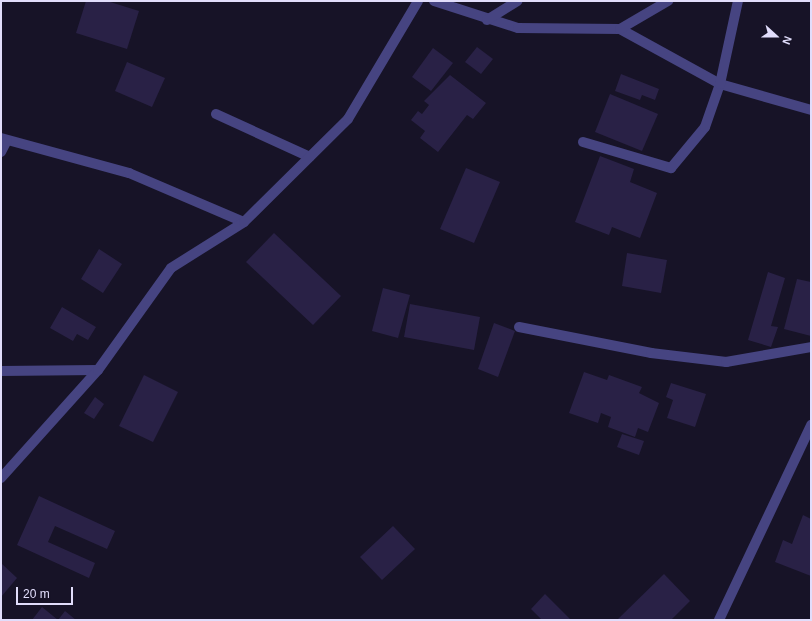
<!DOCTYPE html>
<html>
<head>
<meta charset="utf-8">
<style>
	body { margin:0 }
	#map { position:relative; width:812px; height:621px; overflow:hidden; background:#171327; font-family:Arial,sans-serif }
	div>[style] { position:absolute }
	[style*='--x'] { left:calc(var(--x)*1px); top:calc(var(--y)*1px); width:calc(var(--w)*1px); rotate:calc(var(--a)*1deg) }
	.building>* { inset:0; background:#292146 }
	.minor>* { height:10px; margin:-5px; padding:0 5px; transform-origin:5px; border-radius:5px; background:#464481 }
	span { translate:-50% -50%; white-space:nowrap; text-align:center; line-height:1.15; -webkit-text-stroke:3.5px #171327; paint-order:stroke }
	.frame { position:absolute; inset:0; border:2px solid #e1ddfb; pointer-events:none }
	.north { position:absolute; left:756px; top:16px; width:40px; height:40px; -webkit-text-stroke:3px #171327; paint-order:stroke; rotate:111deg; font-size:11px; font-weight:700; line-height:16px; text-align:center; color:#e1ddfb }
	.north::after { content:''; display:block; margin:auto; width:14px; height:18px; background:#e1ddfb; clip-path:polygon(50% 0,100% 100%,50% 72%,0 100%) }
	.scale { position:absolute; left:16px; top:587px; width:57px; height:18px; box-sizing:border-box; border:2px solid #e1ddfb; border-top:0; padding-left:5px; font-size:12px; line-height:14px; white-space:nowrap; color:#e1ddfb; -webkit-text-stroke:3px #171327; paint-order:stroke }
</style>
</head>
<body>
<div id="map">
	<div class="building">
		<div style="clip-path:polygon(86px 1px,107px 1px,139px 11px,127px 49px,76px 33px)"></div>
		<div style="clip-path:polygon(477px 47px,493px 59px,481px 74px,465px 62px)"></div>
		<div style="clip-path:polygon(433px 48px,453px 63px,431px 91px,412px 77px)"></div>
		<div style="clip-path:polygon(127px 62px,165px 78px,152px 107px,115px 91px)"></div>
		<div style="clip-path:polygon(621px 74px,659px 89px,655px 100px,642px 95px,640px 100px,615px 91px)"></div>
		<div style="clip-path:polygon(450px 75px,486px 103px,473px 119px,467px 115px,438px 152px,420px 138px,425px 131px,411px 120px,418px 111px,422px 114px,429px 105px,424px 101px)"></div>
		<div style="clip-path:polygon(610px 94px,658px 114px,642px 151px,595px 132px)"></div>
		<div style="clip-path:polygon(600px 156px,634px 169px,630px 182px,657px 193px,640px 238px,612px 227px,609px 235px,575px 222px)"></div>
		<div style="clip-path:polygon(466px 168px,500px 182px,474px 243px,440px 229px)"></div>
		<div style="clip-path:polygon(274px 233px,341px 296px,313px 325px,246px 262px)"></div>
		<div style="clip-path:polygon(99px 249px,122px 264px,103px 293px,81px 279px)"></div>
		<div style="clip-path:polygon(627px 253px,667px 260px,661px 293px,622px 286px)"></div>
		<div style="clip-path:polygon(768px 272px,785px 278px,771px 326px,778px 327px,771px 347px,748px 340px)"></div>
		<div style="clip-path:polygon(797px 279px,811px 282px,811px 336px,784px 329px)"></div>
		<div style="clip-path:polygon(383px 288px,410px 295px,398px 338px,372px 331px)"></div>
		<div style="clip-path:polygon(410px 304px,480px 317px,474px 350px,404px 337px)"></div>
		<div style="clip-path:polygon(62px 307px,96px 327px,88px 340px,77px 334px,73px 341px,50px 328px)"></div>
		<div style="clip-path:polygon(494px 323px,515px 331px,498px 377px,478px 369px)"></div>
		<div style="clip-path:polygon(584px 372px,607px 380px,609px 375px,642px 387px,639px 393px,659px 403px,648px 432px,638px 428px,635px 437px,608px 427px,611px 417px,601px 413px,598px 423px,569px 413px)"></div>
		<div style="clip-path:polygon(144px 375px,178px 392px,153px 442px,119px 426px)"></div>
		<div style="clip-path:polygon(671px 383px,706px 394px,695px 427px,667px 418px,673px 400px,666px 397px)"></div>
		<div style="clip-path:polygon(95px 397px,104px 404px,94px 419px,84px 413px)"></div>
		<div style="clip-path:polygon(622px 434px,644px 441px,639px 455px,617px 447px)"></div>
		<div style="clip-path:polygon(39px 496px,115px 531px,107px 549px,55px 526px,48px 542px,95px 563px,89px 578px,17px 545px)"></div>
		<div style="clip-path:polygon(803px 515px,811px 519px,811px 576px,775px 562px,783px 540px,792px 544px)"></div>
		<div style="clip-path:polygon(393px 526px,415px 549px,382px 580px,360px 557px)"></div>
		<div style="clip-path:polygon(1px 563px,17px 578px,1px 597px)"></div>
		<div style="clip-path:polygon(664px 574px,690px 601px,671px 620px,617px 620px)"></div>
		<div style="clip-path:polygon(545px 594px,571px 620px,542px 620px,531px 609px)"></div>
		<div style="clip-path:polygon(42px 607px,58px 620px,65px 611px,76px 620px,32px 620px)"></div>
	</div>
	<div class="minor">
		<div style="--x:434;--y:1;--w:88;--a:17.8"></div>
		<div style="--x:518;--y:28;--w:102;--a:0.6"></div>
		<div style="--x:620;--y:29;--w:114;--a:28.8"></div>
		<div style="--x:720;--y:84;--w:95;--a:15.9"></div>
		<div style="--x:487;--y:20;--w:36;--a:-32"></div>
		<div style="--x:620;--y:29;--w:56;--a:-30.3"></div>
		<div style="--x:216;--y:114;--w:103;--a:24.6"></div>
		<div style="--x:1;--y:138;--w:133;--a:15.3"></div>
		<div style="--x:129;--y:173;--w:125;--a:23.1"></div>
		<div style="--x:583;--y:142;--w:92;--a:16.5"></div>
		<div style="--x:671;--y:168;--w:53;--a:-50.3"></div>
		<div style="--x:705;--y:127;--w:46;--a:-70.8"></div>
		<div style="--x:720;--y:84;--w:85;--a:-77.8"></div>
		<div style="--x:1;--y:152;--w:13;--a:-63"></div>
		<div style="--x:519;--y:327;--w:135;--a:11.1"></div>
		<div style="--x:651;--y:353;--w:76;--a:6.8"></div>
		<div style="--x:726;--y:362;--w:86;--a:-10"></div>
		<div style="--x:1;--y:371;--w:97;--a:-0.6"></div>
		<div style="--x:1;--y:478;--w:145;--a:-48.1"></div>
		<div style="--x:98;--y:370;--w:125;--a:-54.4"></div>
		<div style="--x:171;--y:268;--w:86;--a:-32.2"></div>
		<div style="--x:244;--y:222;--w:146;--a:-44.7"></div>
		<div style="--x:348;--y:119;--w:137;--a:-59.3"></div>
		<div style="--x:719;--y:620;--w:216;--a:-64.7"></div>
	</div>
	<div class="frame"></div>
	<div class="north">N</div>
	<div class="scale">20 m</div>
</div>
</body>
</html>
